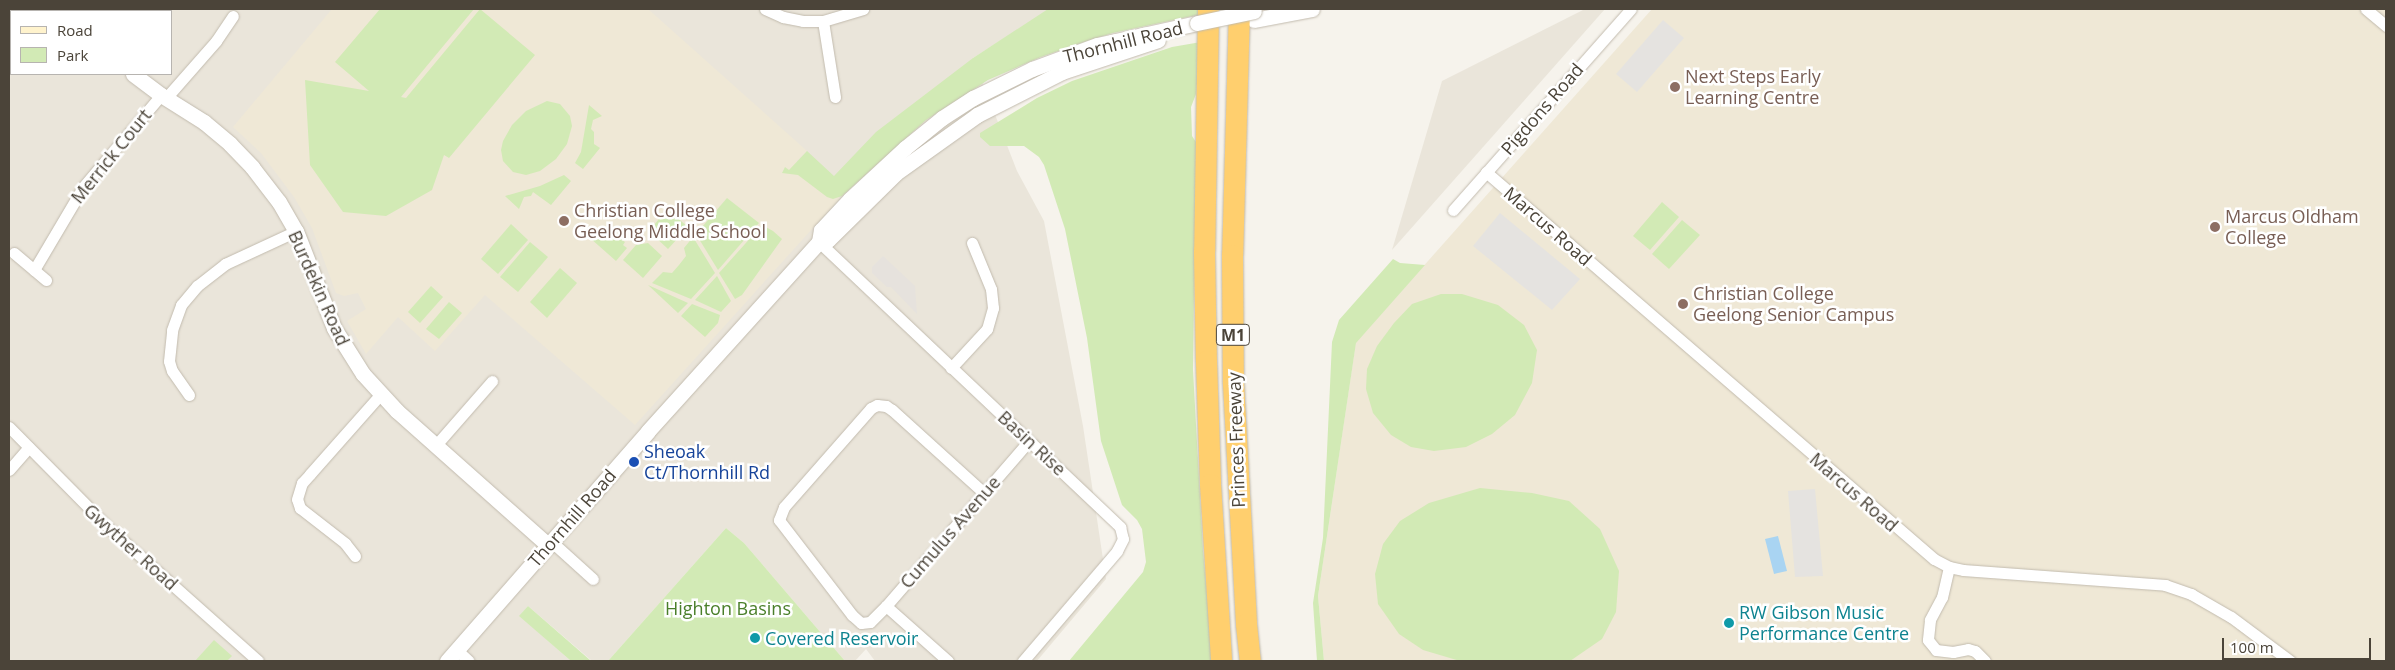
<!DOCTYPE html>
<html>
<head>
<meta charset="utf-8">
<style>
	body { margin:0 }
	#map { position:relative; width:2395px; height:670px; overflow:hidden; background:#f6f3ec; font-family:"Open Sans",sans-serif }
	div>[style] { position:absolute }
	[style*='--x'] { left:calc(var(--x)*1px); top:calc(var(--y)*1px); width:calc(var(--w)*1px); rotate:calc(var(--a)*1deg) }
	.residential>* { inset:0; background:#eae5da }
	.industrial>* { inset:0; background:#e6e2dd }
	.education>* { inset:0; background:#efe8d6 }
	.green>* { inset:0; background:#d2eab5 }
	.parking>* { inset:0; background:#e5e3e0 }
	.water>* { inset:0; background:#a9d4f2 }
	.stream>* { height:3px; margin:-1.5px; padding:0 1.5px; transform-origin:1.5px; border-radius:1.5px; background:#a9d4f2 }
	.roads { filter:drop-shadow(0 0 1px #c2bbae) drop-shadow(0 0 1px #c2bbae) }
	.minor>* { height:11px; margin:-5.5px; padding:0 5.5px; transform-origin:5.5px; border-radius:5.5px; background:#fff }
	.tertiary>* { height:15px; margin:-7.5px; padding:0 7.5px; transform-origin:7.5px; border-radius:7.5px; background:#fff }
	.secondary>* { height:16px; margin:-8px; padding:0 8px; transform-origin:8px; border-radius:8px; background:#fff3cd }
	.motorway>* { height:21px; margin:-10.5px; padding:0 10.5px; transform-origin:10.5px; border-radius:10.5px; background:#ffcf6e }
	.bridges { filter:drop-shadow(0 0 1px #c2bbae) drop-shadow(0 0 1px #c2bbae) }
	.tertiary-bridge>* { height:15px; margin:-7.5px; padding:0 7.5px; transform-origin:7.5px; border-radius:7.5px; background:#fff }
	.dots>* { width:14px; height:14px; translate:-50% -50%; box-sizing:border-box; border:2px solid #fff; border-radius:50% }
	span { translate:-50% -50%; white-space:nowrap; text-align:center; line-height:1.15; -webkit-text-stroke:5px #fff; paint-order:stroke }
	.shield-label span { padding:1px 4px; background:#fff; border:1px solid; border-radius:4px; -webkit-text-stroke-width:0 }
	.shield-label { font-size:16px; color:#4b4439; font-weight:700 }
	.street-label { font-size:18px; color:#4b4439 }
	.education-label { font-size:18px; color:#785e54 }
	.left { translate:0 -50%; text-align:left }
	.transit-label { font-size:18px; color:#164399 }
	.park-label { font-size:18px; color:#4a7f2a }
	.culture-label { font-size:18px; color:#0d838f }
	.frame { position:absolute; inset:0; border:10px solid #4b4439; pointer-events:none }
	.legend { position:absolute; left:10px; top:10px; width:162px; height:65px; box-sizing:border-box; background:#fff; border:1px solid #b7b4b0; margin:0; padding:6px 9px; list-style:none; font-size:15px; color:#4b4439 }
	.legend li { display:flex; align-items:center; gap:10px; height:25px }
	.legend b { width:25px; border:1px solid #b7b4b0 }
	.scale { position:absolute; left:2222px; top:638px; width:149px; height:22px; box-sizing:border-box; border:2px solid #4b4439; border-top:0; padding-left:6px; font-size:15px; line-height:18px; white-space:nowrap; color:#4b4439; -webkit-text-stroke:4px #fff; paint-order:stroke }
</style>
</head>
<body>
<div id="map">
	<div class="residential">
		<div style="clip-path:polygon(evenodd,9px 9px,1050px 9px,973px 58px,1017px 171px,1044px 221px,1083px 426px,1106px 579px,1037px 661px,875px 661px,866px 649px,855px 661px,845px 661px,744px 543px,726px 528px,608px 661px,592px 661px,528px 606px,520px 616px,571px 661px,9px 661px,9px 9px,11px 11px,171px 11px,171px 74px,11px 74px,11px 11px)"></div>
		<div style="clip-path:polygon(1585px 9px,1605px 9px,1392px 250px,1442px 81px)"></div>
	</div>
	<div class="industrial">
		<div style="clip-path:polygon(883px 256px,915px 286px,917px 314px,891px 287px,887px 287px,872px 273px,872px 267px)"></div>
	</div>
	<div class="education">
		<div style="clip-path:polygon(332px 9px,648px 9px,807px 151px,797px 161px,840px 198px,635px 425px,485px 295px,435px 351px,398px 317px,366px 354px,347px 321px,366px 309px,358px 293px,344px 296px,336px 293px,312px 228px,294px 197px,261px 153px,233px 127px)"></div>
		<div style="clip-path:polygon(1652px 9px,2386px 9px,2386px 661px,1324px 661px,1318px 596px,1356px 342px)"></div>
	</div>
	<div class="green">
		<div style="clip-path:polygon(380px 9px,474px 9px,401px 97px,406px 98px,480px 9px,535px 55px,449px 158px,444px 155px,432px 190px,386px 216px,343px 212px,310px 165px,305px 80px,369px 91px,335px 62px)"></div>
		<div style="clip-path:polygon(1048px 9px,1202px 9px,1202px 14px,1113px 33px,1084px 42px,1041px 57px,988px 80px,926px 120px,842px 196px,833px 199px,827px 197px,798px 175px,782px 173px,785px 167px,789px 170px,807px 151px,834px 176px,876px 132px,973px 58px)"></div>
		<div style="clip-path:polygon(1201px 42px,1196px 94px,1191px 107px,1192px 136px,1196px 142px,1193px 370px,1203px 551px,1213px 661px,1069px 661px,1143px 572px,1146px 562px,1142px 529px,1137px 520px,1122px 505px,1101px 441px,1087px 338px,1065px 229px,1044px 165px,1039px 157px,1024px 146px,990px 146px,980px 137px,980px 133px,1037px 98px,1072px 81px,1172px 47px)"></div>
		<div style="clip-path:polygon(547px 101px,560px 104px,570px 116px,572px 126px,567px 144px,556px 159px,540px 171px,526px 175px,513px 172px,503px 161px,501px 150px,503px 141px,512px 125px,526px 111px)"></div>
		<div style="clip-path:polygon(589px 105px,602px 116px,593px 120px,591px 129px,594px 132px,594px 144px,600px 148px,583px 169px,575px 163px,581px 152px)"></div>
		<div style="clip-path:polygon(564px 175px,571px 181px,551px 205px,533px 192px,531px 196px,524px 197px,519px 209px,505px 196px,540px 186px)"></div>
		<div style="clip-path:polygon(727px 198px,759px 223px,718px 270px,696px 234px)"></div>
		<div style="clip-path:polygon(1662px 202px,1679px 217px,1650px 250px,1633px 236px)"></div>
		<div style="clip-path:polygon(667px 209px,688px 227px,668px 249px,654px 236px,654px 225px)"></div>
		<div style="clip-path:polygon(1682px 220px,1700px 235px,1669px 269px,1652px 254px)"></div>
		<div style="clip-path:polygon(511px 224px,528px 240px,498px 274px,481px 259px)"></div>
		<div style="clip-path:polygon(762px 225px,773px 231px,782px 239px,742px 295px,735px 299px,719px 273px)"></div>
		<div style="clip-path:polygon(597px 231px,618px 237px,625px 242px,623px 245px,627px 248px,616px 261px,590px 238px)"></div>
		<div style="clip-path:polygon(693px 237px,715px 273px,691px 299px,652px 283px,663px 272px,672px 273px,679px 265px,686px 256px,684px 248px)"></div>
		<div style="clip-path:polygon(530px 242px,548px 257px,518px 292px,500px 277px)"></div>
		<div style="clip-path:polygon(648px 243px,662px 256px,643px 278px,623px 260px,636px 245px)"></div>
		<div style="clip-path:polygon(1393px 259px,1400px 263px,1425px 265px,1356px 343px,1318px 596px,1324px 661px,1317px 661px,1313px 603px,1323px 538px,1332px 342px,1339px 320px)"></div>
		<div style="clip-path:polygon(560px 268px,577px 283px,547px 318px,530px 302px)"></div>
		<div style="clip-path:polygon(717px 276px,731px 301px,721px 312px,695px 300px)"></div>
		<div style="clip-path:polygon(648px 285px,688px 303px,678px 313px)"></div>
		<div style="clip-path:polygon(431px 286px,443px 297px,420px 323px,408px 312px)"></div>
		<div style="clip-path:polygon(1441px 294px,1462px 294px,1498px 305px,1524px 325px,1537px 350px,1532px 383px,1515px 415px,1492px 434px,1466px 447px,1434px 451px,1411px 447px,1391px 435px,1373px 413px,1366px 389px,1367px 369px,1377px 346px,1394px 323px,1412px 304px)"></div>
		<div style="clip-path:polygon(449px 302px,462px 313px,439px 339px,426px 329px)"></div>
		<div style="clip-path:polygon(692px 304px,720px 315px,718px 323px,705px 337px,681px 316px)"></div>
		<div style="clip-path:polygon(1480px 488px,1532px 493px,1569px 501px,1600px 529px,1619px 571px,1616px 612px,1602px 639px,1570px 661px,1460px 661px,1423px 650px,1399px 634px,1378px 604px,1375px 574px,1383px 544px,1400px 521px,1429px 503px)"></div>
		<div style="clip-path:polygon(726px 528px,744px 543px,845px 661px,608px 661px)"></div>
		<div style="clip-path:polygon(528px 606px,590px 660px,592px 661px,571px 661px,519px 616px)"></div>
		<div style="clip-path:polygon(214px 640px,232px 656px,227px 661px,195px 661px)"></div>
	</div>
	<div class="parking">
		<div style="clip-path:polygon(1663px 20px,1684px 38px,1637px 92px,1616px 74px)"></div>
		<div style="clip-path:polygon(1500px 213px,1580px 279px,1552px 310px,1473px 246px)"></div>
		<div style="clip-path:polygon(1815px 489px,1823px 576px,1795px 577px,1788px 491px)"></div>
	</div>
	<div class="water">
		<div style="clip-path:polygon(1778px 536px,1787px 571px,1774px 574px,1765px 539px)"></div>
	</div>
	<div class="stream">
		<div style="--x:125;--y:9;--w:3;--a:45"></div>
	</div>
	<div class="roads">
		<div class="minor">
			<div style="--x:765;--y:9;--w:20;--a:24"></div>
			<div style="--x:783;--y:17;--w:20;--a:11"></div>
			<div style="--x:803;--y:21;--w:20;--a:0"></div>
			<div style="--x:823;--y:21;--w:42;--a:-16.7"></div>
			<div style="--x:2366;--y:9;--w:26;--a:40"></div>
			<div style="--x:823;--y:21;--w:77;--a:81"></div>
			<div style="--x:166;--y:98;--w:76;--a:-48.7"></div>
			<div style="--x:216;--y:41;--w:30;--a:-56"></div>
			<div style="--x:1486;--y:172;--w:592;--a:40.82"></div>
			<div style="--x:1934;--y:559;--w:17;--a:28"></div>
			<div style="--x:1949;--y:567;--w:14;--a:12"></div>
			<div style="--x:1963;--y:570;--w:203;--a:4.2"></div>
			<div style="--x:2165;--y:585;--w:28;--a:19"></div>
			<div style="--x:2191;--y:594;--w:46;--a:29.9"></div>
			<div style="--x:2231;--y:617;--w:74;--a:36.7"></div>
			<div style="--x:1453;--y:210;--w:268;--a:-48.5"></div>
			<div style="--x:819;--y:242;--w:415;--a:43.4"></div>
			<div style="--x:1120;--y:527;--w:12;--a:76"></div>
			<div style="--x:1123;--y:539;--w:13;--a:117"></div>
			<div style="--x:1117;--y:551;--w:145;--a:130.5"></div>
			<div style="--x:14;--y:253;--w:42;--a:40.2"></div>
			<div style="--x:34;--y:270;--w:96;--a:-59.4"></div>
			<div style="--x:83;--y:187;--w:121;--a:-49.7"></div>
			<div style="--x:951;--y:368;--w:53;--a:-47.3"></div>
			<div style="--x:987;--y:329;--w:22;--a:-74"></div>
			<div style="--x:993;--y:308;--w:19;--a:-96"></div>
			<div style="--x:991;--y:289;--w:50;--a:-112.4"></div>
			<div style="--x:189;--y:395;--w:29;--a:-125"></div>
			<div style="--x:172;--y:371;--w:10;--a:-107"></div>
			<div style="--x:169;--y:361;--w:31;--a:-84"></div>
			<div style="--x:172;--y:330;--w:27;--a:-70"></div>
			<div style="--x:181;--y:305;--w:25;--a:-50"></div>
			<div style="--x:197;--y:286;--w:36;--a:-38"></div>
			<div style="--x:225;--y:264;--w:78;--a:-24.9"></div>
			<div style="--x:9;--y:427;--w:145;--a:45.3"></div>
			<div style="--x:111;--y:530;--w:197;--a:41.7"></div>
			<div style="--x:436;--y:445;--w:85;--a:-48.8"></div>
			<div style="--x:9;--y:470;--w:30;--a:-49"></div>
			<div style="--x:984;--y:493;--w:124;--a:-137.9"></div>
			<div style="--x:892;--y:410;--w:7;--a:-146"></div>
			<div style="--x:886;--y:406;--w:9;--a:-174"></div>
			<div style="--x:877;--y:405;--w:7;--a:153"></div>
			<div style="--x:871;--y:408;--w:132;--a:131.3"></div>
			<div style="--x:784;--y:507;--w:14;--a:111"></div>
			<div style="--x:779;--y:520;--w:120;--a:52.5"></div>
			<div style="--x:852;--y:615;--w:12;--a:42"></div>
			<div style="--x:861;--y:623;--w:9;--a:-6"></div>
			<div style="--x:870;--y:622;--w:23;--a:-45"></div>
			<div style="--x:886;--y:606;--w:218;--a:-49.1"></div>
			<div style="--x:552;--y:542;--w:55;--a:42.1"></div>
			<div style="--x:355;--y:556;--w:16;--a:-128"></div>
			<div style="--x:345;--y:543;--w:57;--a:-142.1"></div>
			<div style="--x:300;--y:508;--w:9;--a:-108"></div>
			<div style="--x:297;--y:499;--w:17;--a:-73"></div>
			<div style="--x:302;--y:483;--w:12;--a:-48"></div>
			<div style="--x:310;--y:474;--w:106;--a:-48.5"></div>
			<div style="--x:1949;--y:567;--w:31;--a:103"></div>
			<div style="--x:1942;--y:597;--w:26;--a:118"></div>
			<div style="--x:1930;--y:620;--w:20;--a:96"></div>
			<div style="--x:1928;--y:640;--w:13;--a:51"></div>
			<div style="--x:1936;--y:650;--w:17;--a:7"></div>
			<div style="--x:1953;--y:652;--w:15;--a:-11"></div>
			<div style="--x:1968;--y:649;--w:7;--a:16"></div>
			<div style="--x:1975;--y:651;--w:14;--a:45"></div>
			<div style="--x:886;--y:606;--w:83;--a:41.6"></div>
			<div style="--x:457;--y:650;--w:16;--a:43"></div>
		</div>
		<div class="tertiary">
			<div style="--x:1254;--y:20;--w:59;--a:-10.7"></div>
			<div style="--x:133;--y:74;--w:35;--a:37"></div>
			<div style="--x:161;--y:95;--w:51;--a:32.1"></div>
			<div style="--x:204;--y:122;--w:34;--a:40"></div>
			<div style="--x:230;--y:144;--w:32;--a:46"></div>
			<div style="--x:252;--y:167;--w:44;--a:52.4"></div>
			<div style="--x:279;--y:202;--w:34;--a:60"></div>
			<div style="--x:296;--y:231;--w:104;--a:68.6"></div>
			<div style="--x:334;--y:328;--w:54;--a:57.8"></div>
			<div style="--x:363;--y:374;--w:50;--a:47.4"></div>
			<div style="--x:397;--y:411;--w:203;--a:41.6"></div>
			<div style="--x:819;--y:242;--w:9;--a:-13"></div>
			<div style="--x:828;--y:240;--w:95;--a:-44.6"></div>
			<div style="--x:896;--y:173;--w:100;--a:-35.6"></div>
			<div style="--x:977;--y:115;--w:95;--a:-26.8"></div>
			<div style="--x:1062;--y:72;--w:101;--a:-18.4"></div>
			<div style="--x:447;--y:661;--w:305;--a:-48.8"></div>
			<div style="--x:648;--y:431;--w:255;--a:-47.9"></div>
			<div style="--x:819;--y:242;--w:12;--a:-81"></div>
			<div style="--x:821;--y:230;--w:42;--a:-46.9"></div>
			<div style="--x:850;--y:199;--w:75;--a:-42.8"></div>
			<div style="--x:905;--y:148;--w:48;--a:-39"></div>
			<div style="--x:942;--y:118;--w:37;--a:-33"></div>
			<div style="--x:973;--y:98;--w:66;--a:-26.2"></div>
			<div style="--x:1032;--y:69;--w:69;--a:-20.3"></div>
			<div style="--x:1097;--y:45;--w:102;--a:-12.4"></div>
		</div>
		<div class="secondary">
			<div style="--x:37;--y:9;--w:3;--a:45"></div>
			<div style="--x:60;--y:11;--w:3;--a:-45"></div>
			<div style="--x:9;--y:49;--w:4;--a:-56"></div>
		</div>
		<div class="motorway">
			<div style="--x:1208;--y:9;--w:242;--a:90.9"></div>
			<div style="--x:1204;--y:251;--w:110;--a:89"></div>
			<div style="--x:1206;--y:361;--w:123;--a:88.1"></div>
			<div style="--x:1210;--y:484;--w:177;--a:86.4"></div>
			<div style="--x:1239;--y:9;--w:246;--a:91.6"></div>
			<div style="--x:1232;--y:255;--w:128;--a:89.6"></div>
			<div style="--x:1233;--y:383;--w:241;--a:86.9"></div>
			<div style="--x:1246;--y:624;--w:37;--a:84"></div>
		</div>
	</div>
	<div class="bridges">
		<div class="tertiary-bridge">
			<div style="--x:1197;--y:23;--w:58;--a:-11.9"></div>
		</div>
	</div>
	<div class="dots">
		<div style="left:1675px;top:87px;background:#8d6e63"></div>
		<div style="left:564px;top:221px;background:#8d6e63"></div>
		<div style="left:2215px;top:227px;background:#8d6e63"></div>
		<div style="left:1683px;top:304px;background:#8d6e63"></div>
		<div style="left:634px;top:462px;background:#1a4fb4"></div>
		<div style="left:1729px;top:623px;background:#0f9aa8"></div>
		<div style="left:755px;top:638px;background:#0f9aa8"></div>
	</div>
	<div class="shield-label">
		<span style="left:1233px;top:335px">M1</span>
	</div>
	<div class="street-label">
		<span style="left:1123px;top:42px;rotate:-14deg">Thornhill Road</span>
		<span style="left:1542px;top:109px;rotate:-49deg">Pigdons Road</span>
		<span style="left:111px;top:156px;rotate:-51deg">Merrick Court</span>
		<span style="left:1548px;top:226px;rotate:41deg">Marcus Road</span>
		<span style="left:319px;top:288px;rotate:66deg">Burdekin Road</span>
		<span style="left:1236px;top:440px;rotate:-92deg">Princes Freeway</span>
		<span style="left:1032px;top:443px;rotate:43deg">Basin Rise</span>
		<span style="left:1854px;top:492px;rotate:41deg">Marcus Road</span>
		<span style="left:572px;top:518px;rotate:-49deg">Thornhill Road</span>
		<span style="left:950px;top:532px;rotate:-49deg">Cumulus Avenue</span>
		<span style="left:131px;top:547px;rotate:42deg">Gwyther Road</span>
	</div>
	<div class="education-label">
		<span class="left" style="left:1685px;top:87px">Next Steps Early<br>Learning Centre</span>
		<span class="left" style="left:574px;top:221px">Christian College<br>Geelong Middle School</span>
		<span class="left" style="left:2225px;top:227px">Marcus Oldham<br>College</span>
		<span class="left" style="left:1693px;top:304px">Christian College<br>Geelong Senior Campus</span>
	</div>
	<div class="transit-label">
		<span class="left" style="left:644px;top:462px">Sheoak<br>Ct/Thornhill Rd</span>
	</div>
	<div class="park-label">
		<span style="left:728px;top:608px">Highton Basins</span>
	</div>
	<div class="culture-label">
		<span class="left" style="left:1739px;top:623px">RW Gibson Music<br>Performance Centre</span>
		<span class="left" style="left:765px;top:638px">Covered Reservoir</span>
	</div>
	<div class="frame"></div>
	<ul class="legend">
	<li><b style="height:6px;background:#fff3cd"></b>Road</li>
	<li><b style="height:14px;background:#d2eab5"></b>Park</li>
	</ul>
	<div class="scale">100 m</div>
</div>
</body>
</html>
